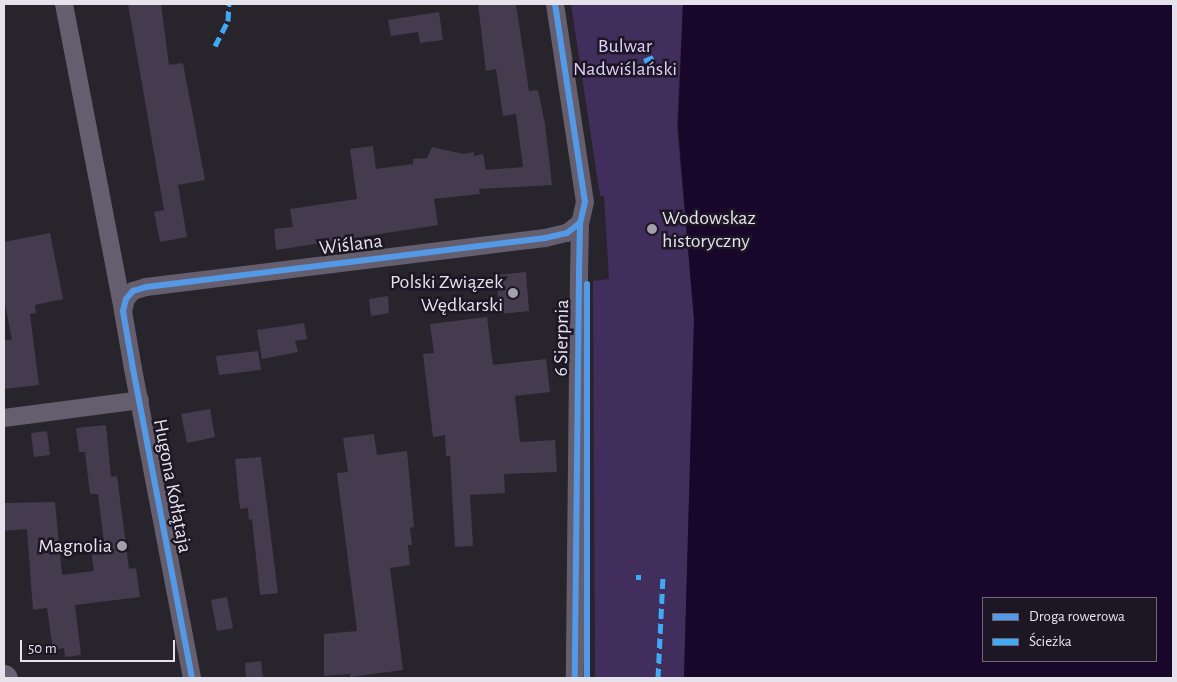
<!DOCTYPE html>
<html>
<head>
<meta charset="utf-8">
<style>
	body { margin:0 }
	#map { position:relative; width:1177px; height:682px; overflow:hidden; background:#27242c; font-family:"Alegreya Sans",sans-serif }
	div>[style] { position:absolute }
	[style*='--x'] { left:calc(var(--x)*1px); top:calc(var(--y)*1px); width:calc(var(--w)*1px); rotate:calc(var(--a)*1deg) }
	.green>* { inset:0; background:#422e5c }
	.water>* { inset:0; background:#18062b }
	.building>* { inset:0; background:#443c4e }
	.minor>* { height:18px; margin:-9px; padding:0 9px; transform-origin:9px; border-radius:9px; background:#655e6e }
	.secondary>* { height:25px; margin:-12.5px; padding:0 12.5px; transform-origin:12.5px; border-radius:12.5px; background:#686073 }
	.quiet>* { height:5px; margin-top:-2.5px; transform-origin:0; background:repeating-linear-gradient(90deg,#3fa9f5 0 10px,transparent 0 15px) }
	.cycleway>* { height:6px; margin:-3px; padding:0 3px; transform-origin:3px; border-radius:3px; background:#5399e6 }
	.dots>* { width:14px; height:14px; translate:-50% -50%; box-sizing:border-box; border:2px solid #1d1725; border-radius:50% }
	span { translate:-50% -50%; white-space:nowrap; text-align:center; line-height:1.15; -webkit-text-stroke:5px #1d1725; paint-order:stroke }
	.park-label { font-size:20px; color:#dfcefb }
	.poi-label { font-size:20px; color:#e5e2ec }
	.left { translate:0 -50%; text-align:left }
	.right { translate:-100% -50%; text-align:right }
	.street-label { font-size:20px; color:#e5e2ec }
	.frame { position:absolute; inset:0; border:5px solid #e5e2ec; pointer-events:none }
	.legend { position:absolute; left:982px; top:597px; width:175px; height:65px; box-sizing:border-box; background:#1d1725; border:1px solid #6d6875; margin:0; padding:6px 9px; list-style:none; font-size:15px; color:#e5e2ec }
	.legend li { display:flex; align-items:center; gap:10px; height:25px }
	.legend b { width:25px; border:1px solid #6d6875 }
	.scale { position:absolute; left:20px; top:640px; width:155px; height:22px; box-sizing:border-box; border:2px solid #e5e2ec; border-top:0; padding-left:6px; font-size:15px; line-height:18px; white-space:nowrap; color:#e5e2ec; -webkit-text-stroke:4px #1d1725; paint-order:stroke }
</style>
</head>
<body>
<div id="map">
	<div class="green">
		<div style="clip-path:polygon(571px 4px,683px 4px,677px 126px,694px 319px,684px 678px,595px 678px,593px 281px,609px 279px,604px 196px,600px 196px)"></div>
	</div>
	<div class="water">
		<div style="clip-path:polygon(evenodd,683px 4px,1173px 4px,1173px 678px,684px 678px,694px 319px,678px 126px,683px 4px,983px 598px,1156px 598px,1156px 661px,983px 661px,983px 598px)"></div>
	</div>
	<div class="building">
		<div style="clip-path:polygon(128px 4px,161px 4px,169px 65px,183px 63px,205px 180px,178px 185px,187px 237px,160px 242px,154px 212px,164px 210px)"></div>
		<div style="clip-path:polygon(478px 4px,516px 4px,529px 91px,538px 90px,545px 124px,552px 185px,479px 189px,480px 194px,434px 199px,438px 225px,276px 250px,274px 229px,293px 227px,290px 209px,357px 199px,350px 149px,373px 146px,376px 169px,413px 164px,413px 159px,427px 158px,432px 147px,463px 154px,474px 152px,474px 156px,483px 154px,486px 170px,523px 167px,516px 114px,503px 116px,496px 69px,486px 71px)"></div>
		<div style="clip-path:polygon(439px 12px,443px 40px,420px 43px,418px 32px,391px 36px,388px 20px)"></div>
		<div style="clip-path:polygon(50px 233px,63px 299px,35px 305px,36px 313px,30px 314px,39px 385px,4px 389px,4px 340px,12px 340px,4px 299px,4px 242px)"></div>
		<div style="clip-path:polygon(526px 272px,529px 311px,500px 314px,496px 275px)"></div>
		<div style="clip-path:polygon(388px 296px,389px 313px,371px 316px,369px 299px)"></div>
		<div style="clip-path:polygon(487px 317px,493px 365px,546px 359px,550px 392px,515px 396px,520px 442px,555px 440px,557px 472px,504px 474px,505px 493px,470px 495px,473px 546px,455px 547px,450px 456px,446px 456px,445px 435px,433px 437px,423px 354px,434px 353px,430px 324px)"></div>
		<div style="clip-path:polygon(304px 323px,307px 339px,295px 341px,298px 352px,262px 359px,257px 330px)"></div>
		<div style="clip-path:polygon(258px 351px,261px 370px,219px 375px,216px 356px)"></div>
		<div style="clip-path:polygon(210px 409px,215px 437px,187px 443px,181px 414px)"></div>
		<div style="clip-path:polygon(106px 425px,111px 477px,117px 476px,129px 569px,136px 568px,140px 597px,75px 605px,81px 655px,65px 657px,64px 648px,53px 650px,47px 608px,33px 610px,27px 529px,4px 531px,4px 503px,55px 502px,62px 575px,94px 571px,90px 543px,104px 542px,98px 494px,90px 494px,85px 452px,79px 452px,76px 428px)"></div>
		<div style="clip-path:polygon(47px 431px,50px 455px,34px 457px,31px 433px)"></div>
		<div style="clip-path:polygon(374px 434px,377px 455px,407px 451px,414px 527px,410px 528px,412px 545px,408px 545px,410px 565px,390px 568px,403px 670px,350px 677px,350px 674px,324px 676px,324px 634px,357px 631px,337px 473px,348px 472px,343px 438px)"></div>
		<div style="clip-path:polygon(261px 457px,278px 593px,260px 595px,252px 519px,249px 520px,248px 508px,240px 509px,235px 459px)"></div>
		<div style="clip-path:polygon(227px 597px,233px 628px,217px 631px,211px 600px)"></div>
		<div style="clip-path:polygon(261px 661px,263px 678px,246px 678px,245px 663px)"></div>
	</div>
	<div class="minor">
		<div style="--x:64;--y:4;--w:313;--a:79.1"></div>
		<div style="--x:555;--y:4;--w:200;--a:81.4"></div>
		<div style="--x:585;--y:202;--w:22;--a:103"></div>
		<div style="--x:580;--y:223;--w:50;--a:91.1"></div>
		<div style="--x:579;--y:273;--w:403;--a:90.6"></div>
		<div style="--x:4;--y:418;--w:137;--a:-7.5"></div>
		<div style="--x:192;--y:678;--w:315;--a:-100.8"></div>
		<div style="--x:133;--y:369;--w:59;--a:-99.8"></div>
		<div style="--x:123;--y:311;--w:12;--a:-76"></div>
		<div style="--x:126;--y:299;--w:11;--a:-49"></div>
		<div style="--x:133;--y:291;--w:14;--a:-17"></div>
		<div style="--x:146;--y:287;--w:402;--a:-7"></div>
		<div style="--x:545;--y:238;--w:23;--a:-13"></div>
		<div style="--x:567;--y:233;--w:16;--a:-38"></div>
	</div>
	<div class="secondary">
		<div style="--x:4;--y:677;--w:1;--a:45"></div>
	</div>
	<div class="quiet">
		<div style="--x:215;--y:46;--w:28;--a:-63"></div>
		<div style="--x:228;--y:21;--w:17;--a:-87"></div>
		<div style="--x:644;--y:61;--w:15;--a:-23"></div>
		<div style="--x:636;--y:577;--w:5;--a:0"></div>
		<div style="--x:658;--y:678;--w:101;--a:-87.2"></div>
	</div>
	<div class="cycleway">
		<div style="--x:555;--y:4;--w:200;--a:81.4"></div>
		<div style="--x:585;--y:202;--w:22;--a:103"></div>
		<div style="--x:580;--y:223;--w:50;--a:91.1"></div>
		<div style="--x:579;--y:273;--w:403;--a:90.6"></div>
		<div style="--x:192;--y:678;--w:315;--a:-100.8"></div>
		<div style="--x:133;--y:369;--w:59;--a:-99.8"></div>
		<div style="--x:123;--y:311;--w:12;--a:-76"></div>
		<div style="--x:126;--y:299;--w:11;--a:-49"></div>
		<div style="--x:133;--y:291;--w:14;--a:-17"></div>
		<div style="--x:146;--y:287;--w:402;--a:-7"></div>
		<div style="--x:545;--y:238;--w:23;--a:-13"></div>
		<div style="--x:567;--y:233;--w:16;--a:-38"></div>
		<div style="--x:587;--y:678;--w:394;--a:-90"></div>
	</div>
	<div class="dots">
		<div style="left:652px;top:229px;background:#a2a0a9"></div>
		<div style="left:513px;top:293px;background:#a2a0a9"></div>
		<div style="left:122px;top:546px;background:#a2a0a9"></div>
	</div>
	<div class="park-label">
		<span style="left:625px;top:58px">Bulwar<br>Nadwiślański</span>
	</div>
	<div class="poi-label">
		<span class="left" style="left:662px;top:230px">Wodowskaz<br>historyczny</span>
		<span class="right" style="left:503px;top:294px">Polski Związek<br>Wędkarski</span>
		<span class="right" style="left:112px;top:546px">Magnolia</span>
	</div>
	<div class="street-label">
		<span style="left:351px;top:245px;rotate:-7deg">Wiślana</span>
		<span style="left:562px;top:338px;rotate:-89deg">6 Sierpnia</span>
		<span style="left:172px;top:486px;rotate:79deg">Hugona Kołłątaja</span>
	</div>
	<div class="frame"></div>
	<ul class="legend">
	<li><b style="height:6px;background:#5399e6"></b>Droga rowerowa</li>
	<li><b style="height:6px;background:#3fa9f5"></b>Ścieżka</li>
	</ul>
	<div class="scale">50 m</div>
</div>
</body>
</html>
